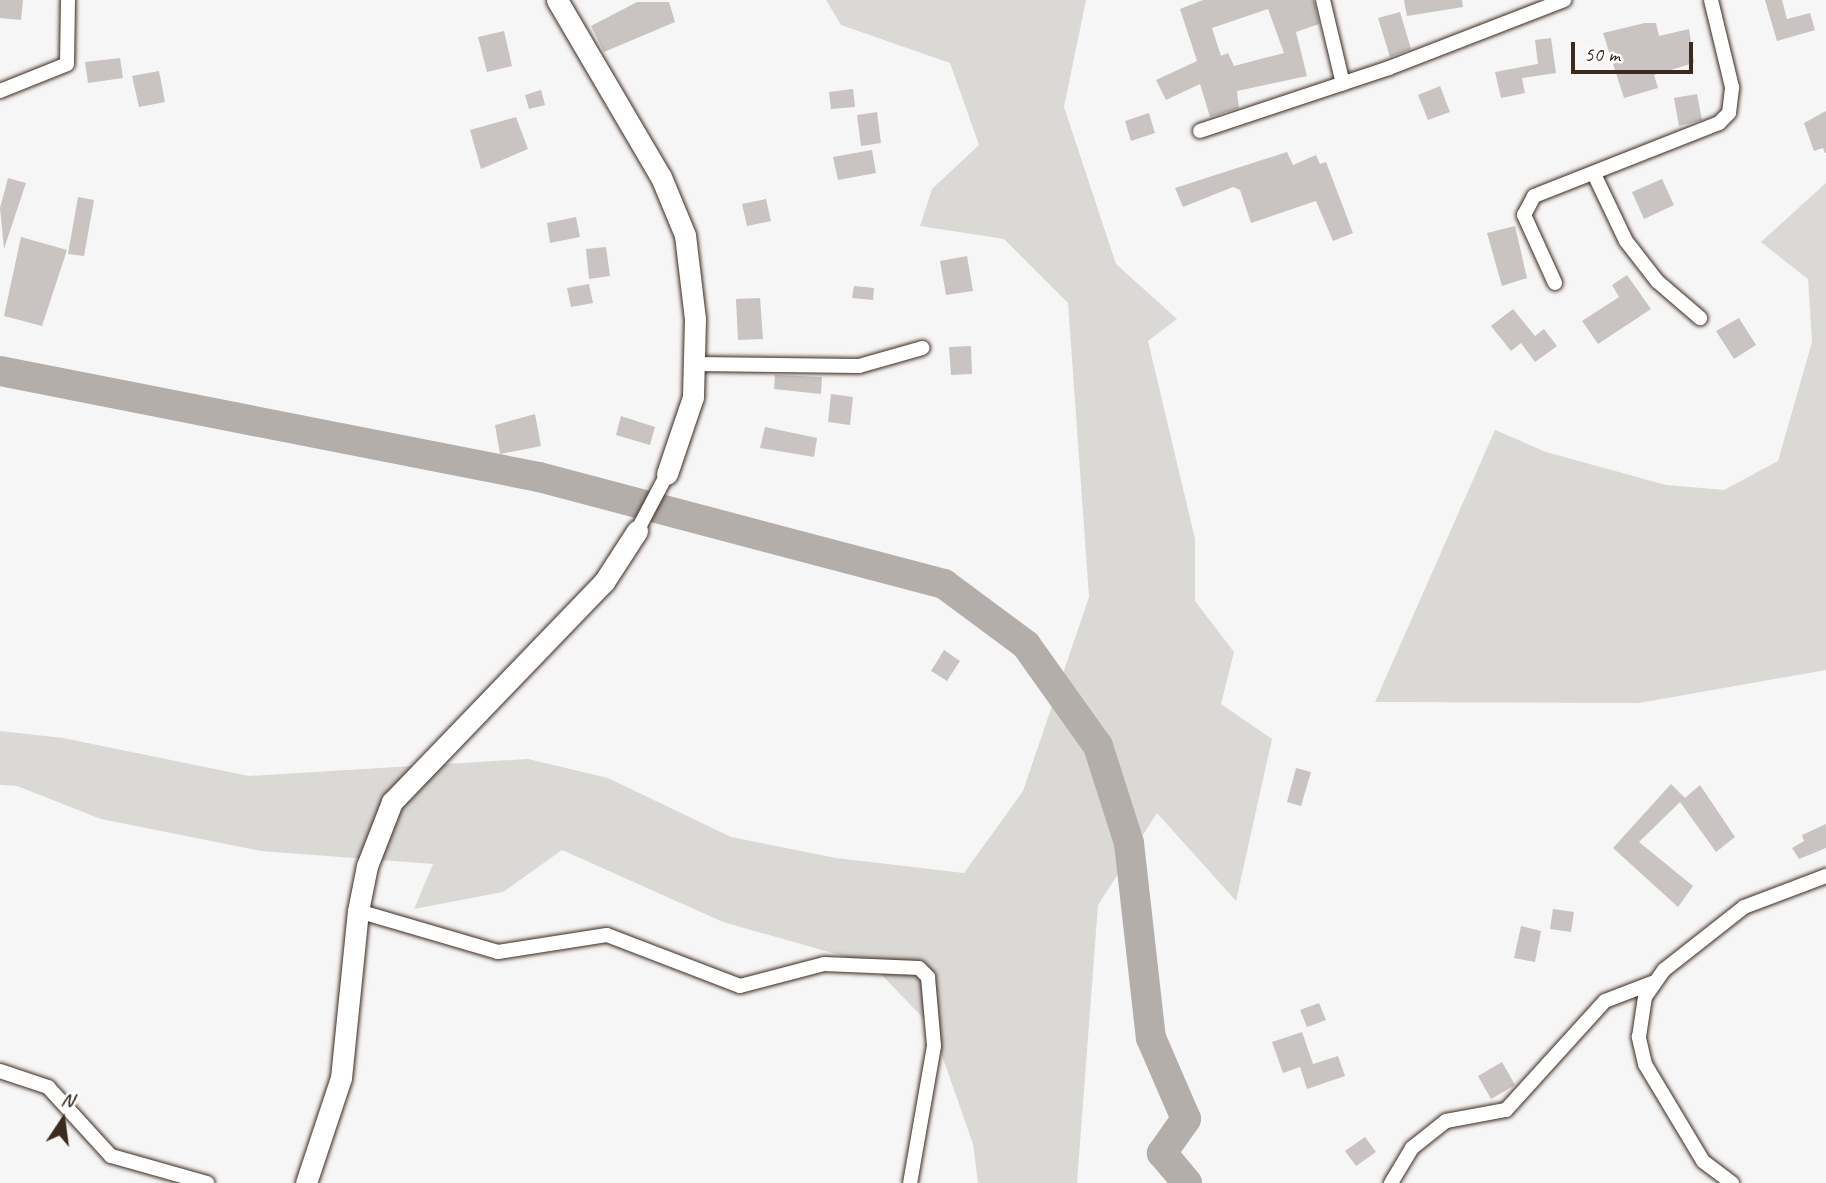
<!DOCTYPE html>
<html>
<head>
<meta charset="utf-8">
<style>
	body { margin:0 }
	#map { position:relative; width:1826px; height:1183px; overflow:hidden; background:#f7f6f6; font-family:Caveat,sans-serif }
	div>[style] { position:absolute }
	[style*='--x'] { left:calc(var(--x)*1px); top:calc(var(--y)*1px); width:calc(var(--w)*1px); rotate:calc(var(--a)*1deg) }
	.green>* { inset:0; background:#dbd9d6 }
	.river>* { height:30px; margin:-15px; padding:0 15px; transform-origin:15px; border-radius:15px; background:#b4aeaa }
	.building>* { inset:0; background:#c9c3c1 }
	.roads { filter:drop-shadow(0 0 2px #3b2a1e) drop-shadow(0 0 2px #3b2a1e) }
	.street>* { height:14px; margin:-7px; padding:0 7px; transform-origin:7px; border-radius:7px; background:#fff }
	.secondary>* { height:21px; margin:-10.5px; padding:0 10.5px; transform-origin:10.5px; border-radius:10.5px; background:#fff }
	span { translate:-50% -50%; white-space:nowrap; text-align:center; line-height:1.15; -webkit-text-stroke:5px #fff; paint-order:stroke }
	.north { position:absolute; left:28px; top:1085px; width:70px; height:70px; -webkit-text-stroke:5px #fff; paint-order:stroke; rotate:13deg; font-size:19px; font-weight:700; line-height:28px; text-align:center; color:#3b2a1e }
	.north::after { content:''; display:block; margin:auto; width:24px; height:32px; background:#3b2a1e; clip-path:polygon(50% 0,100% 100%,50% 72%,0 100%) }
	.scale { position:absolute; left:1571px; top:42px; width:122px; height:32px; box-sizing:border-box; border:4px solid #3b2a1e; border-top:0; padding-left:9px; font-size:21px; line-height:24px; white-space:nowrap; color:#3b2a1e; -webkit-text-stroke:5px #fff; paint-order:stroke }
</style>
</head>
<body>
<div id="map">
	<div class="green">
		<div style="clip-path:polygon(826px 0,1086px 0,1064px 107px,1116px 264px,1177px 319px,1148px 341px,1195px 539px,1195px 601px,1234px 652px,1221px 704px,1272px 739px,1236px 901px,1157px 813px,1098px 905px,1077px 1183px,978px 1183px,973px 1144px,932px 1027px,871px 964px,723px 922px,562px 850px,503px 892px,414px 909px,433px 864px,261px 851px,101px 819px,17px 786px,0 785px,0 731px,63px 738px,249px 776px,528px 759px,608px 778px,731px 837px,836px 858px,964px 873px,1023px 791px,1089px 597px,1068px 303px,1004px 239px,920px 226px,932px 189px,979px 145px,950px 63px,841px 25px)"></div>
		<div style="clip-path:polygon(1826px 183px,1826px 670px,1639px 703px,1375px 702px,1495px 430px,1546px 452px,1666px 485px,1724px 490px,1778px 461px,1812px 342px,1808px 279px,1761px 242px)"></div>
	</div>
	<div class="river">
		<div style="--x:0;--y:371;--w:549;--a:11.13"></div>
		<div style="--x:539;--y:477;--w:419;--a:14.8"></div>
		<div style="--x:944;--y:584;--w:102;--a:36.6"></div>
		<div style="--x:1026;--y:645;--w:124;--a:54.5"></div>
		<div style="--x:1098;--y:746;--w:102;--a:72.3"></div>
		<div style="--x:1129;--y:843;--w:196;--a:83.6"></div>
		<div style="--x:1151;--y:1038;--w:88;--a:66.6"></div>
		<div style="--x:1186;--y:1119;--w:42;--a:125.2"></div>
		<div style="--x:1162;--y:1153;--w:39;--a:50"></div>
	</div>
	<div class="building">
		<div style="clip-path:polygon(0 0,23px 0,21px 20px,0 18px)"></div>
		<div style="clip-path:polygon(evenodd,1203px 0,1314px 0,1319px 24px,1296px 32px,1307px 76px,1237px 91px,1239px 108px,1210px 117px,1200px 84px,1166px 100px,1156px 80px,1197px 61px,1180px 9px,1203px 0,1268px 9px,1284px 53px,1234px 66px,1228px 53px,1221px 56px,1212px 28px,1268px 9px)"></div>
		<div style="clip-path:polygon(1404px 0,1462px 0,1463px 7px,1407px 16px)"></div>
		<div style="clip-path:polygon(1765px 0,1782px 0,1787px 19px,1810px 13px,1815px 30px,1777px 41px)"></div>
		<div style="clip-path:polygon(637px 2px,669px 2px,675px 22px,604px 52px,591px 26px)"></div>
		<div style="clip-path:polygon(1400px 12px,1411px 49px,1390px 57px,1378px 18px)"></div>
		<div style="clip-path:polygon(1645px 23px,1656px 23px,1659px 36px,1689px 29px,1694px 63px,1654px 75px,1658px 88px,1624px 98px,1603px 33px)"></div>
		<div style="clip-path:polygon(504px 31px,512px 66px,487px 72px,478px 37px)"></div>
		<div style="clip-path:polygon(1551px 38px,1556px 73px,1522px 78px,1525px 93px,1501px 98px,1495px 72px,1538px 64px,1535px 40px)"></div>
		<div style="clip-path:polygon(120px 58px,123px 78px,88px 83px,85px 62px)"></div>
		<div style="clip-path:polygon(159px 71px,165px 102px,139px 107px,132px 76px)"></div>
		<div style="clip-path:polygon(1440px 86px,1450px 112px,1428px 120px,1418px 95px)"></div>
		<div style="clip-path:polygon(853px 89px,855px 107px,831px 109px,829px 92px)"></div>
		<div style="clip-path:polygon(541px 90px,545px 105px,529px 109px,525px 95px)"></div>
		<div style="clip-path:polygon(1697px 94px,1702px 120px,1679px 126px,1674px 98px)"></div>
		<div style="clip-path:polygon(1826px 111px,1826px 153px,1825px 153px,1823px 148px,1814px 151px,1804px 123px)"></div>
		<div style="clip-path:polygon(877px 112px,881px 143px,861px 146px,857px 115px)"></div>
		<div style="clip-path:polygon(1149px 113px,1155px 133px,1131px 141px,1125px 121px)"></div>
		<div style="clip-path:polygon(516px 117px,528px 149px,481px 169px,470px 130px)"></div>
		<div style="clip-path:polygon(872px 150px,876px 173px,838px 180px,833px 157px)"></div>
		<div style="clip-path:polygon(1287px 152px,1293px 165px,1316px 155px,1320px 164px,1326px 162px,1353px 233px,1333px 241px,1316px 201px,1251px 223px,1240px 190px,1233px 187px,1183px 207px,1175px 188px)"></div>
		<div style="clip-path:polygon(8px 178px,26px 183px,4px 249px,0 208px)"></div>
		<div style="clip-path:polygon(1662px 179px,1674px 205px,1644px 219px,1632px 192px)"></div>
		<div style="clip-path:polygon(78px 197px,94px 200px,84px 256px,68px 254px)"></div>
		<div style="clip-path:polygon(766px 199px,771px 221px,747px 226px,742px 204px)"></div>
		<div style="clip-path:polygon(576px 217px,580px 237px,550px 243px,547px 223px)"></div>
		<div style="clip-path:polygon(1515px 226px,1527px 278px,1502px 286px,1487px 233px)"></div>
		<div style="clip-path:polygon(21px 237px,67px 250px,42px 326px,4px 316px)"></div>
		<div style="clip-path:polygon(606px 247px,610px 276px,589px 279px,586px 249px)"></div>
		<div style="clip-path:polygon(967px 256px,973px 291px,946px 295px,940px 261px)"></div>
		<div style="clip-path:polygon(1627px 275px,1651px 309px,1598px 344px,1582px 321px,1619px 297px,1612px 285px)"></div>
		<div style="clip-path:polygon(589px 284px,593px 303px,571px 307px,567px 288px)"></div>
		<div style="clip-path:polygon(854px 286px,874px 288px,873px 300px,852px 298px)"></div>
		<div style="clip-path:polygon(760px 298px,763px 339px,738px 340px,736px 299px)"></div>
		<div style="clip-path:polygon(1513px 309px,1535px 336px,1544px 329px,1557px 346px,1535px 362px,1521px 343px,1511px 351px,1491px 326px)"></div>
		<div style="clip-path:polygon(1739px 318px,1756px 345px,1734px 359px,1716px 331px)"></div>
		<div style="clip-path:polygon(971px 346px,972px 374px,951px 375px,949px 347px)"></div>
		<div style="clip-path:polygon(775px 375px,822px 377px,821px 394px,774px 389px)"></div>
		<div style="clip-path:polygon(831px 394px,853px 397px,850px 425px,828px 422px)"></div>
		<div style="clip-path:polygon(535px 414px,541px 446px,500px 454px,495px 425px)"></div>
		<div style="clip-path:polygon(621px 416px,655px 427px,650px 445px,616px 435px)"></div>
		<div style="clip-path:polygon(765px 427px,817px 438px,814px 457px,760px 448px)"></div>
		<div style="clip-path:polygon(944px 650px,960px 661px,947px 681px,931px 671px)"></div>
		<div style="clip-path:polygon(1296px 768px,1311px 772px,1301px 806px,1287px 802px)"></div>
		<div style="clip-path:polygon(1671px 784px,1685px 798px,1700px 785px,1735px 837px,1716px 852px,1680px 802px,1639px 842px,1693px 886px,1678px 907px,1613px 848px)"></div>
		<div style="clip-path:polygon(1826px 824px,1826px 848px,1799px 859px,1792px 848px,1804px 841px,1802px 835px)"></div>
		<div style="clip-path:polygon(1553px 909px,1574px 912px,1571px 932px,1550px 929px)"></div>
		<div style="clip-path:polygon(1521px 926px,1541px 931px,1535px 962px,1514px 958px)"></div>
		<div style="clip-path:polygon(1319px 1003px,1326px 1020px,1307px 1027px,1300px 1010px)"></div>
		<div style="clip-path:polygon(1302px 1032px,1313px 1064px,1338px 1056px,1345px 1076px,1307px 1089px,1300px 1067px,1283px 1073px,1272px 1042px)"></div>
		<div style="clip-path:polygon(1502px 1062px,1515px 1085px,1491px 1099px,1478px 1076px)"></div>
		<div style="clip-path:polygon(1365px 1137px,1376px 1152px,1356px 1166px,1345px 1151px)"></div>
	</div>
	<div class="roads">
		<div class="street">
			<div style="--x:1323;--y:0;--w:86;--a:76.6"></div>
			<div style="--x:0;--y:91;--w:72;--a:-21.9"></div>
			<div style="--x:67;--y:64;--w:64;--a:-89.1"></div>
			<div style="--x:1200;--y:131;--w:199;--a:-18.4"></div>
			<div style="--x:1389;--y:68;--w:188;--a:-21.2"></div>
			<div style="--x:1594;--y:174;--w:74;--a:64.5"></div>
			<div style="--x:1626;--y:241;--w:51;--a:52.2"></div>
			<div style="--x:1657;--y:281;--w:57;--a:40.7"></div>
			<div style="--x:1555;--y:283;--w:75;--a:-114.5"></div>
			<div style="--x:1524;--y:215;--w:21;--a:-62"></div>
			<div style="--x:1534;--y:196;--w:199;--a:-21.5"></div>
			<div style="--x:1719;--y:123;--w:14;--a:-45"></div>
			<div style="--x:1729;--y:113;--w:26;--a:-83"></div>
			<div style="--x:1732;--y:87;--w:89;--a:-103.6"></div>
			<div style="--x:695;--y:364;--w:164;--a:0.7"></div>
			<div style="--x:859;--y:366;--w:66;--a:-15.9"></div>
			<div style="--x:637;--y:531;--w:64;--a:-62.2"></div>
			<div style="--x:358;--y:911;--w:146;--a:16.3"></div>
			<div style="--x:498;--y:952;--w:110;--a:-8.9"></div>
			<div style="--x:607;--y:935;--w:142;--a:21"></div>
			<div style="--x:740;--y:986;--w:87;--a:-14.7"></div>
			<div style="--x:824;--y:964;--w:95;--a:2.4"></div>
			<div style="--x:919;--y:968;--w:13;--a:45"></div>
			<div style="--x:928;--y:977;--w:69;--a:85"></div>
			<div style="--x:934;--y:1046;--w:139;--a:99.9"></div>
			<div style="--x:0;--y:1071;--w:51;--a:18.4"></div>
			<div style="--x:48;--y:1087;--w:93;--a:47.6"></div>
			<div style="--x:111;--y:1156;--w:100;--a:15.7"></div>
			<div style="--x:1391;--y:1183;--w:41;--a:-59"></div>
			<div style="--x:1412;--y:1148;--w:43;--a:-38.5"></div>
			<div style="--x:1446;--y:1121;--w:61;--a:-10.4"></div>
			<div style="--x:1506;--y:1110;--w:147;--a:-47.8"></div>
			<div style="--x:1605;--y:1001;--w:50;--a:-21"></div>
			<div style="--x:1732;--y:1183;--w:36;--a:-143"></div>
			<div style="--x:1703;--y:1161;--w:113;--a:-120.9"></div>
			<div style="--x:1645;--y:1064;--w:28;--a:-103"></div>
			<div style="--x:1639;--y:1037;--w:40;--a:-81.5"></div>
			<div style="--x:1645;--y:997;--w:33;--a:-55"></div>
			<div style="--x:1664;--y:970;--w:102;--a:-38.2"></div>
			<div style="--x:1744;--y:907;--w:88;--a:-20.7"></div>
		</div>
		<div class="secondary">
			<div style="--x:557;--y:0;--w:205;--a:59.6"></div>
			<div style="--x:661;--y:177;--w:63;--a:67.5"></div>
			<div style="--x:685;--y:235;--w:85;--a:83.2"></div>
			<div style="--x:695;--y:319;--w:78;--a:91.5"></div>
			<div style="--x:693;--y:397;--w:81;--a:108.7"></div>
			<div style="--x:306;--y:1183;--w:111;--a:-71.6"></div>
			<div style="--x:341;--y:1078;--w:168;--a:-84.2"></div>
			<div style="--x:358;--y:911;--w:46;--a:-78.7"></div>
			<div style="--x:367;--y:866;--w:69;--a:-68.7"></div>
			<div style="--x:392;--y:802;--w:306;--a:-46.1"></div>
			<div style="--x:604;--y:582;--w:61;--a:-57.1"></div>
		</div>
	</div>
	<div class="north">N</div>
	<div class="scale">50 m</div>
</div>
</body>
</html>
